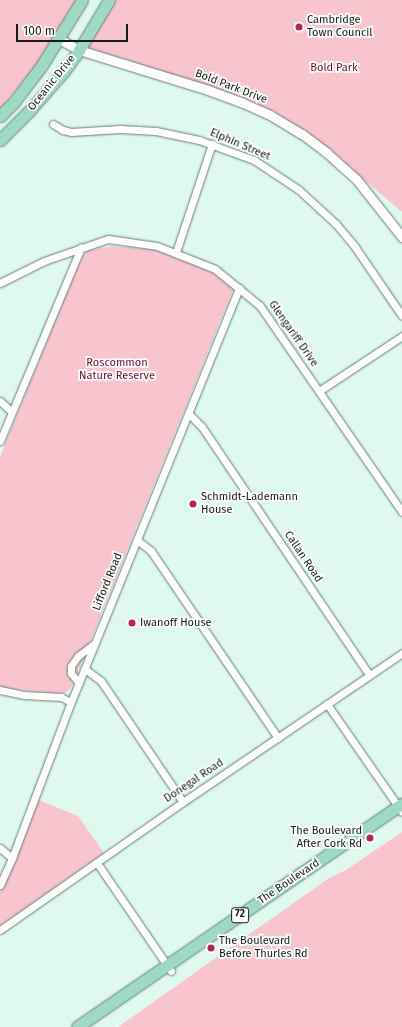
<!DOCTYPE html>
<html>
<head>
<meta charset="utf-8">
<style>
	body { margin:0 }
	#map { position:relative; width:402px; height:1027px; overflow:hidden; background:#e0f9ee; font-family:"Fira Sans",sans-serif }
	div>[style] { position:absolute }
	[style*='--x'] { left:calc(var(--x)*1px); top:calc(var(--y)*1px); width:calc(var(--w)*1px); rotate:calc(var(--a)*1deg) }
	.green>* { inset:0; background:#f8c5cf }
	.roads { filter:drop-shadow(0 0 1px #667d73) drop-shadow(0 0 1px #667d73) }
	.minor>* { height:7px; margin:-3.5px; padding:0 3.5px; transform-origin:3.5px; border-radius:3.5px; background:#fff }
	.tertiary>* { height:9px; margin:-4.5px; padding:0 4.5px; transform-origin:4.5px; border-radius:4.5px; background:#fff }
	.primary>* { height:11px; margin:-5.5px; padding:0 5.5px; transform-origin:5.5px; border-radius:5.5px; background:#9fd9c4 }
	.dots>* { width:11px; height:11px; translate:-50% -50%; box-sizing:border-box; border:2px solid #fff; border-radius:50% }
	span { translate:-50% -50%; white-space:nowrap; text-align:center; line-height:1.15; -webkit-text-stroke:3.5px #fff; paint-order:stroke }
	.shield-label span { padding:1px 3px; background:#fff; border:1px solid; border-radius:3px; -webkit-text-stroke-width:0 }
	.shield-label { font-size:10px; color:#141d19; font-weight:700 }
	.poi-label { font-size:11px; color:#141d19 }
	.left { translate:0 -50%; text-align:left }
	.right { translate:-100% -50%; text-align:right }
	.park-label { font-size:11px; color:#690f30 }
	.street-label { font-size:11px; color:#141d19 }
	.scale { position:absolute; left:16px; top:24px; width:112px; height:18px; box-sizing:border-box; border:2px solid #141d19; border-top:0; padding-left:5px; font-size:12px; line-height:14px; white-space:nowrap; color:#141d19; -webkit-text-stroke:3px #fff; paint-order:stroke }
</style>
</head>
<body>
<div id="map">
	<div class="green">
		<div style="clip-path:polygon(0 0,77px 0,38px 63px,0 109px)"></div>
		<div style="clip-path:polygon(114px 0,402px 0,402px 212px,331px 152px,273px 112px,241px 97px,207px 85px,82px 50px)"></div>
		<div style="clip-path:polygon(112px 246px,161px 250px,210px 270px,222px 278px,233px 290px,72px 686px,67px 692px,59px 694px,8px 689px,0 686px,0 457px,81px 257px,87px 251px)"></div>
		<div style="clip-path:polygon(36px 799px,78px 816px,104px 853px,0 926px,0 888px)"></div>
		<div style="clip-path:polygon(402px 832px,402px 1027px,118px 1027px,329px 878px,346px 870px)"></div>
	</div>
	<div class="roads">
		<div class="minor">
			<div style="--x:53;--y:124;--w:12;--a:31"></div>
			<div style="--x:63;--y:130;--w:8;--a:14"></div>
			<div style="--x:71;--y:132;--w:49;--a:-3.5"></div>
			<div style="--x:120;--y:129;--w:36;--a:3"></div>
			<div style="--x:156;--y:131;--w:44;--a:11.8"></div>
			<div style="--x:199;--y:140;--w:59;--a:20"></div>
			<div style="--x:254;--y:160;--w:54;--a:33.7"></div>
			<div style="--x:299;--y:190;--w:50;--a:42.6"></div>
			<div style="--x:336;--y:224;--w:30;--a:50"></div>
			<div style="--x:355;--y:247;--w:83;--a:55.7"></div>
			<div style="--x:176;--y:252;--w:114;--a:-71.6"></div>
			<div style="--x:0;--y:283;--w:49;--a:-26.6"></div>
			<div style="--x:44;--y:261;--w:68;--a:-19"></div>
			<div style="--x:108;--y:239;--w:49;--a:8.1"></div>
			<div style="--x:157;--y:246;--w:62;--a:21.6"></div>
			<div style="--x:215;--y:269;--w:58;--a:39.4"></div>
			<div style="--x:260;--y:306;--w:250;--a:55.4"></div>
			<div style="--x:319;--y:391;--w:100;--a:-33.5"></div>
			<div style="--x:0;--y:401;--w:16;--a:43"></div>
			<div style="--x:189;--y:414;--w:18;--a:45"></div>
			<div style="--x:202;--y:427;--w:299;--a:56"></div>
			<div style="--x:0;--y:441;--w:210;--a:-67.3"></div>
			<div style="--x:137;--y:540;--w:18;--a:38"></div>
			<div style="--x:151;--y:551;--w:226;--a:55.8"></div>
			<div style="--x:85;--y:669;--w:20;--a:37"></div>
			<div style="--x:101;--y:681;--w:146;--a:55.9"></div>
			<div style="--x:79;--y:683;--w:13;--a:-129"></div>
			<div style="--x:71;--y:673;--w:7;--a:-90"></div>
			<div style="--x:71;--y:666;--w:12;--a:-55"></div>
			<div style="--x:78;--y:656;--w:21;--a:-37"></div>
			<div style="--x:0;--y:690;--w:25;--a:12"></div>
			<div style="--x:24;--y:695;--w:37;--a:3"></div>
			<div style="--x:61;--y:697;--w:11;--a:27"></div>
			<div style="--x:327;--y:704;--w:131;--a:55.2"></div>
			<div style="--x:0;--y:848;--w:16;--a:40"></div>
			<div style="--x:97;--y:863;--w:131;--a:55.6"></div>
			<div style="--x:0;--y:885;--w:30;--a:-66"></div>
			<div style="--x:12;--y:858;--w:167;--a:-69.3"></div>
			<div style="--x:71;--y:702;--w:447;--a:-67.9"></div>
			<div style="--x:0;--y:930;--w:223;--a:-35"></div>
			<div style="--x:183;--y:802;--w:265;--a:-34.2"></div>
		</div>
		<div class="tertiary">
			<div style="--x:59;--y:39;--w:23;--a:29"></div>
			<div style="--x:79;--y:50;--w:135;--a:17.2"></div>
			<div style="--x:208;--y:90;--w:37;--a:20"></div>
			<div style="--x:243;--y:103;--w:30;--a:24"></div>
			<div style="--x:270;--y:115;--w:37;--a:31"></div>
			<div style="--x:302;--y:134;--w:31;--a:37"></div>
			<div style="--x:327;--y:153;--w:40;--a:42"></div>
			<div style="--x:357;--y:180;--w:73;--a:51.7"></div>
		</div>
		<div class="primary">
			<div style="--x:0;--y:116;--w:20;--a:-45"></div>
			<div style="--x:14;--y:102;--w:46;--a:-52.9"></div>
			<div style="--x:42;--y:65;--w:76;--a:-58.4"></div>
			<div style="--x:0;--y:140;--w:42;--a:-45"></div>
			<div style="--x:30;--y:110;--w:52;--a:-48.9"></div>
			<div style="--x:64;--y:71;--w:26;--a:-54"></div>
			<div style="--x:79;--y:50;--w:58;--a:-59"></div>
			<div style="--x:77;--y:1027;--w:394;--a:-34.5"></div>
		</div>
	</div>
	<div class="dots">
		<div style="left:299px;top:27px;background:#b32458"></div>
		<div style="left:193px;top:504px;background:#b32458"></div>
		<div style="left:132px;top:623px;background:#b32458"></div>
		<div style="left:370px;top:838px;background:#b32458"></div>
		<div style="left:211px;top:948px;background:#b32458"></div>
	</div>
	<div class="shield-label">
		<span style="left:240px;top:915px">72</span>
	</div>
	<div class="poi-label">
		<span class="left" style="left:307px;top:27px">Cambridge<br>Town Council</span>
		<span class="left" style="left:201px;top:504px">Schmidt-Lademann<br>House</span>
		<span class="left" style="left:140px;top:623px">Iwanoff House</span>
		<span class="right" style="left:362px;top:838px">The Boulevard<br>After Cork Rd</span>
		<span class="left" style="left:219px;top:948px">The Boulevard<br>Before Thurles Rd</span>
	</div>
	<div class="park-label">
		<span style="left:334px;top:68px">Bold Park</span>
		<span style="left:117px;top:370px">Roscommon<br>Nature Reserve</span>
	</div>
	<div class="street-label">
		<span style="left:52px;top:83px;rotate:-51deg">Oceanic Drive</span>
		<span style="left:231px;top:87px;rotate:21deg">Bold Park Drive</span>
		<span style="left:240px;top:145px;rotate:23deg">Elphin Street</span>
		<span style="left:293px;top:334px;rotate:55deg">Glengariff Drive</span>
		<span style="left:303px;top:557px;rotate:56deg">Callan Road</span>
		<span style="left:108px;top:582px;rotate:-68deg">Lifford Road</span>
		<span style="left:194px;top:781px;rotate:-34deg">Donegal Road</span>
		<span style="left:289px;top:882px;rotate:-34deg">The Boulevard</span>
	</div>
	<div class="scale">100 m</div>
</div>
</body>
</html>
